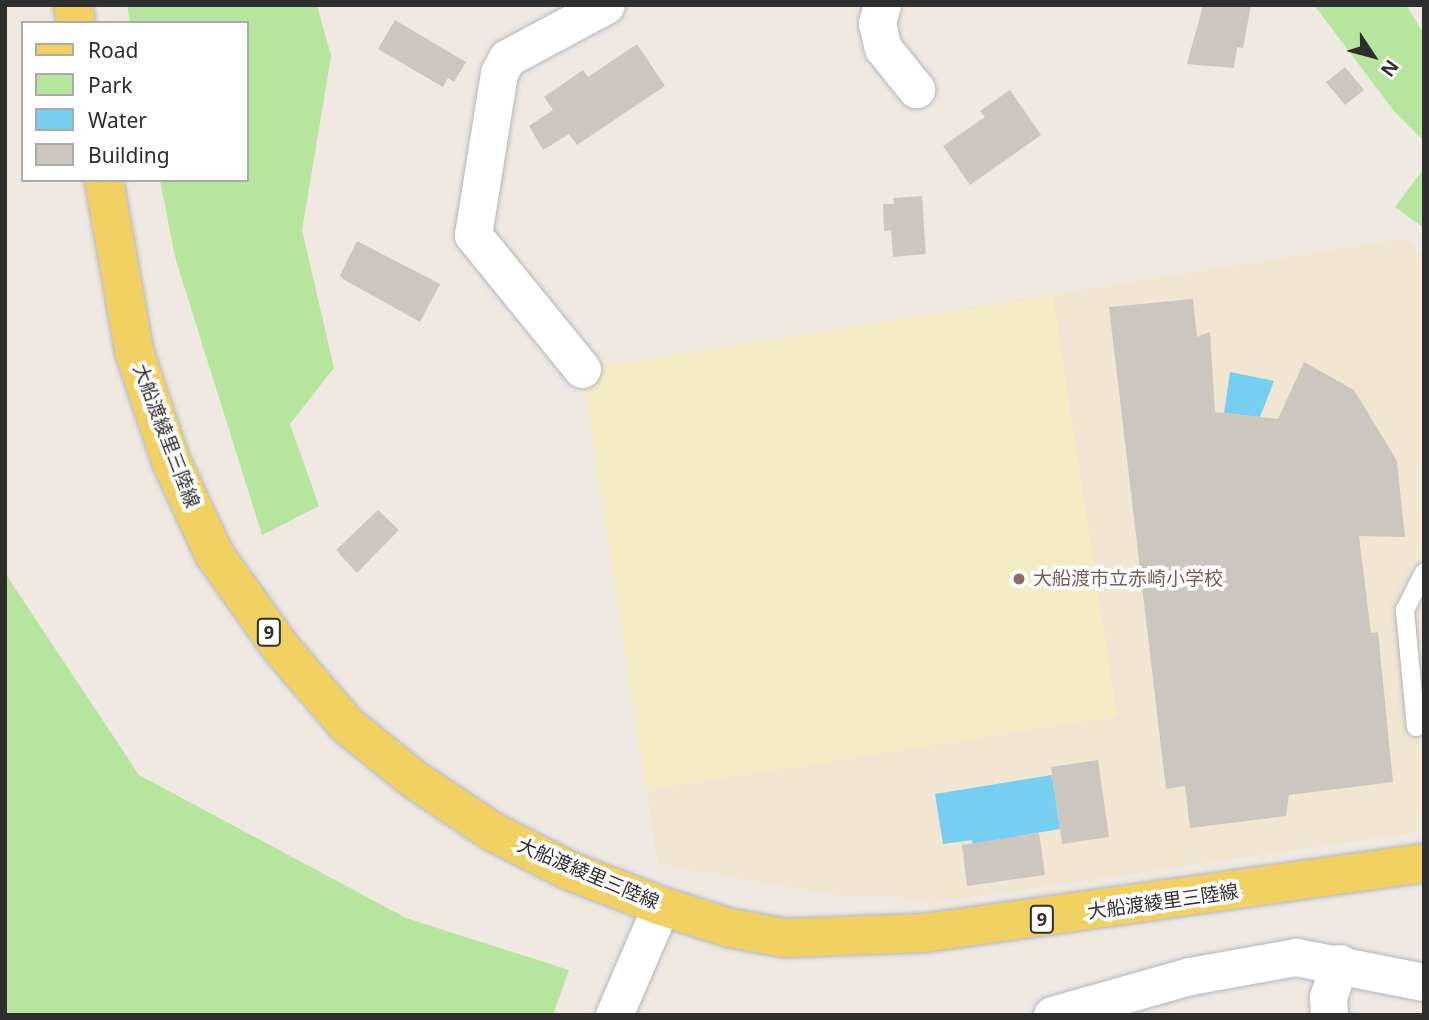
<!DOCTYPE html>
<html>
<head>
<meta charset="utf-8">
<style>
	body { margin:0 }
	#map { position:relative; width:1429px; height:1020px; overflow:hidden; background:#efe9e1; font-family:"Noto Sans","Noto Sans JP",sans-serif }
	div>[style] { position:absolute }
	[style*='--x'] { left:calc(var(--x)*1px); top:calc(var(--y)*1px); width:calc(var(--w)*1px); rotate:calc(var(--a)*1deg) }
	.education>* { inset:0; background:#f0e6d1 }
	.green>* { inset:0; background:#b6e59e }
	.sand>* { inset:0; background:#f3ecc5 }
	.water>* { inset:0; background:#75cff0 }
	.building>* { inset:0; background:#cbc7bf }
	.roads { filter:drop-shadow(0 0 2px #b4b7c1) drop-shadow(0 0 2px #b4b7c1) }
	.service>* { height:18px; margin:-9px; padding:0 9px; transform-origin:9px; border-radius:9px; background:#fff }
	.minor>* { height:37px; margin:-18.5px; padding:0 18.5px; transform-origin:18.5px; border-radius:18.5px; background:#fff }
	.primary>* { height:38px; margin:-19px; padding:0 19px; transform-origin:19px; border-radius:19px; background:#f2d163 }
	.dots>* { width:19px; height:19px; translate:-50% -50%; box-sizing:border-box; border:4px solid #fff; border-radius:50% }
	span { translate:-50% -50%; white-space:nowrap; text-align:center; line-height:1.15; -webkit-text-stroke:7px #fff; paint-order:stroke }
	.shield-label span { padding:2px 5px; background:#fff; border:2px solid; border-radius:5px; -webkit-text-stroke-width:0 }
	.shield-label { font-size:18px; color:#2e2e2e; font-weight:700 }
	.street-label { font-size:19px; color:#2e2e2e }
	.education-label { font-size:19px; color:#785e54 }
	.left { translate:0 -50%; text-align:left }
	.frame { position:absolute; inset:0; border:7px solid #2e2e2e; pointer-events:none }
	.legend { position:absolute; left:21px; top:21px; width:228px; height:161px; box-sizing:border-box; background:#fff; border:2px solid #ababab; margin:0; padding:9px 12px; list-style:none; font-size:21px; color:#2e2e2e }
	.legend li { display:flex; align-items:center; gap:14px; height:35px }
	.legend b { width:35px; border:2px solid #ababab }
	.north { position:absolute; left:1338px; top:21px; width:70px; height:70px; -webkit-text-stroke:5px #fff; paint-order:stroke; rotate:126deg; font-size:19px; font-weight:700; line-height:28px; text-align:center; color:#2e2e2e }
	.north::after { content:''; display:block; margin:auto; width:24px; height:32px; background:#2e2e2e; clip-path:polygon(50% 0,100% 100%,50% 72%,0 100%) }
</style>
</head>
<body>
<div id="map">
	<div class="education">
		<div style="clip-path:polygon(1406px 238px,1424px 257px,1424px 831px,933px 903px,881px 896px,846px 897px,658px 865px,582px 369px)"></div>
	</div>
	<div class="green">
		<div style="clip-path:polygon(127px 5px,317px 5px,331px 56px,302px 230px,334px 368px,290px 424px,319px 506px,262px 535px,175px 257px,160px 180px,247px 180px,247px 23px,130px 23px)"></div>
		<div style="clip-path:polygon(1314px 5px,1406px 5px,1424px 34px,1424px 141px,1394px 111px)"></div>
		<div style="clip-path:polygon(1424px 168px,1424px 228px,1395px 207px)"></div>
		<div style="clip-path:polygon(5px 573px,139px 775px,406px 918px,569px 970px,553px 1015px,5px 1015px)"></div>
	</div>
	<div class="sand">
		<div style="clip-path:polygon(1053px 296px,1117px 716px,646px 790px,582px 369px)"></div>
	</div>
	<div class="water">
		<div style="clip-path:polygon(1230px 372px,1274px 381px,1260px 417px,1224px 413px)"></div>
		<div style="clip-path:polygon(1052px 775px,1060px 829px,1019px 836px,1021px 854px,975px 861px,972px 840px,943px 844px,935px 794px)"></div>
	</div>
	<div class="building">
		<div style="clip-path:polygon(1203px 5px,1251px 5px,1243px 48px,1237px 47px,1234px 68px,1187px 64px)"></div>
		<div style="clip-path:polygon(395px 20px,466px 62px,454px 82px,448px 78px,443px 87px,378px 49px)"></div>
		<div style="clip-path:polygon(637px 44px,665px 86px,577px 145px,569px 134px,543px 150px,529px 126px,553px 110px,544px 97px,583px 70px,588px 77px)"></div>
		<div style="clip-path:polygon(1345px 67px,1364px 90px,1345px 105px,1326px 82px)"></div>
		<div style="clip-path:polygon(1010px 90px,1041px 135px,970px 185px,943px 146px,985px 117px,980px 111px)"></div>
		<div style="clip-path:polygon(922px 196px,926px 254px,893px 257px,891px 230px,884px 231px,883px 204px,894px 204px,893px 198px)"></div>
		<div style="clip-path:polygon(357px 241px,440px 284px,420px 322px,343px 279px,340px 275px)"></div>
		<div style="clip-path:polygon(1193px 299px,1197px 337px,1210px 332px,1215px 412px,1278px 419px,1304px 362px,1354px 390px,1397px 461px,1405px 537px,1359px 536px,1371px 633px,1378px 632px,1393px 782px,1289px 795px,1286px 816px,1190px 828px,1185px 786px,1166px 789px,1109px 307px)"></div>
		<div style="clip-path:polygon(378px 510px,399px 530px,357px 573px,336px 550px)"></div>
		<div style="clip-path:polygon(1098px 760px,1109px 837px,1062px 844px,1051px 767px)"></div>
		<div style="clip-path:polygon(1039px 833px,1045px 875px,967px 886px,962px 845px)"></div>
	</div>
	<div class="roads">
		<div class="service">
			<div style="--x:1416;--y:727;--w:118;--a:-95.4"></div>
			<div style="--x:1405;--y:610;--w:42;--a:-63.4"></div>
		</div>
		<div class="minor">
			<div style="--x:882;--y:5;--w:19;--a:106"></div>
			<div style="--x:877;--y:23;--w:26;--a:77"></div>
			<div style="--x:883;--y:48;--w:53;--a:51.2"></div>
			<div style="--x:582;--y:369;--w:173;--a:-129.1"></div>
			<div style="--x:473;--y:235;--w:164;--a:-80.9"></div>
			<div style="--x:499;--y:73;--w:17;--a:-62"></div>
			<div style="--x:507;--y:58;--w:112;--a:-28.2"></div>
			<div style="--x:614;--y:1015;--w:119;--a:-66.7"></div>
			<div style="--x:1052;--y:1015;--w:143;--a:-15.8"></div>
			<div style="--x:1190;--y:976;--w:108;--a:-10.2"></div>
			<div style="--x:1296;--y:957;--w:130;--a:11.1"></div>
			<div style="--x:1329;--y:1015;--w:18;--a:-93"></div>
			<div style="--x:1328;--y:997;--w:36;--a:-71"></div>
		</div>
		<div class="primary">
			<div style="--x:73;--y:5;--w:18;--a:81"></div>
			<div style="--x:104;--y:180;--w:174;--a:80"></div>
			<div style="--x:134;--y:351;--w:116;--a:71.4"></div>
			<div style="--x:171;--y:461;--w:102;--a:65.2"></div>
			<div style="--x:214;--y:554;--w:115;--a:54.5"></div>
			<div style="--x:281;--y:648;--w:101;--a:49.4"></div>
			<div style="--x:347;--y:725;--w:87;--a:39"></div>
			<div style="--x:415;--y:780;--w:94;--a:33.7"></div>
			<div style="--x:493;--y:832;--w:86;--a:26.9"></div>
			<div style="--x:570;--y:871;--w:97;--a:21"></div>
			<div style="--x:661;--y:906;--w:72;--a:17.7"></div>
			<div style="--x:730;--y:928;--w:56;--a:10.3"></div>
			<div style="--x:785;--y:938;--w:139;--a:-2.1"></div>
			<div style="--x:924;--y:933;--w:505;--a:-7.97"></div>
		</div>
	</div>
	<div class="dots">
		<div style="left:1019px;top:579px;background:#8d6e63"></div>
	</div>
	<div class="shield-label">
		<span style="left:269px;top:632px">9</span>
		<span style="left:1042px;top:919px">9</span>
	</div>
	<div class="street-label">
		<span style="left:166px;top:436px;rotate:69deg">大船渡綾里三陸線</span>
		<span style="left:588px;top:874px;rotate:23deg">大船渡綾里三陸線</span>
		<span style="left:1163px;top:902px;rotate:-8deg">大船渡綾里三陸線</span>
	</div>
	<div class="education-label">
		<span class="left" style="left:1033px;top:579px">大船渡市立赤崎小学校</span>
	</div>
	<div class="frame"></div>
	<ul class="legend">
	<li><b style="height:9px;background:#f2d163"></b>Road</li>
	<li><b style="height:19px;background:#b6e59e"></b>Park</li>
	<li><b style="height:19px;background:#75cff0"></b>Water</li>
	<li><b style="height:19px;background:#cbc7bf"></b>Building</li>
	</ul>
	<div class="north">N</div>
</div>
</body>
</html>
